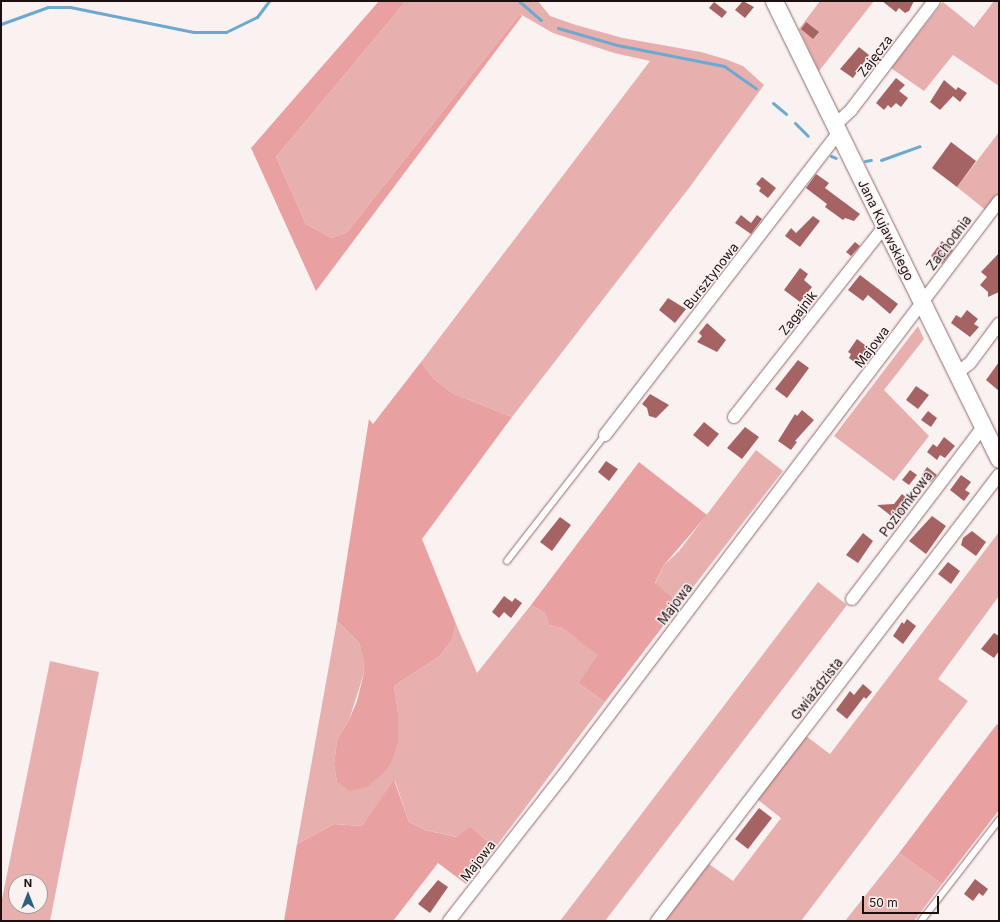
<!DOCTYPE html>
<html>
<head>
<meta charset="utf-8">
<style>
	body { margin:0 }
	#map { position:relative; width:1000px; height:922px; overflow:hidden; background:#faf1f1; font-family:Inter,sans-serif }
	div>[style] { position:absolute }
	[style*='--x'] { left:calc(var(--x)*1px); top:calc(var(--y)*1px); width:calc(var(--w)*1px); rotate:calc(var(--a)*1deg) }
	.green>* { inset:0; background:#e7b0af }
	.forest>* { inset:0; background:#e8a1a0 }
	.stream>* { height:3px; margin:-1.5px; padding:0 1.5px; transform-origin:1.5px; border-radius:1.5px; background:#6ca9d0 }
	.building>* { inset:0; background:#a56363 }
	.roads { filter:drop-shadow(0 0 1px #906a69) drop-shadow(0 0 1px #906a69) }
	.lane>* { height:6px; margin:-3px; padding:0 3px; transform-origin:3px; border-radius:3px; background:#fff }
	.street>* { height:12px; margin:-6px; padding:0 6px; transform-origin:6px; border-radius:6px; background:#fff }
	.secondary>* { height:17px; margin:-8.5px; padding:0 8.5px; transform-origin:8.5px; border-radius:8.5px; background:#fff }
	span { translate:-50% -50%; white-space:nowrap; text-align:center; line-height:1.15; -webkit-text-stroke:3px #faf1f1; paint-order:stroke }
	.street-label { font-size:13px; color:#1f1010 }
	.frame { position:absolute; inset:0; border:2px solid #1f1010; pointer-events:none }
	.north { position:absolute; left:8px; top:874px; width:40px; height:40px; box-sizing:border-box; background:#faf1f1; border:1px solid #a29797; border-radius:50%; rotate:0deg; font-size:11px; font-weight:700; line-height:16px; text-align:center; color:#1f1010 }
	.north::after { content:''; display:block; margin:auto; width:14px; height:18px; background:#2f5f7e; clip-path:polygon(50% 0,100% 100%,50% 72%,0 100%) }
	.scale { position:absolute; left:862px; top:896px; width:77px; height:18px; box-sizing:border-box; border:2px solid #1f1010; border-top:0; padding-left:5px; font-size:12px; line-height:14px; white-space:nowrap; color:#1f1010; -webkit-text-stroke:3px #faf1f1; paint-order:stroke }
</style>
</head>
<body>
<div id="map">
	<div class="green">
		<div style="clip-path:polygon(406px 1px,538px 1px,550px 16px,576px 25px,623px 38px,701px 52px,725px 59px,743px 66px,764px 85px,689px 188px,512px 417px,452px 393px,433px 378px,421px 362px,650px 61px,614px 53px,553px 33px,520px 14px,347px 232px,332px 238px,306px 224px,276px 157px)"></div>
		<div style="clip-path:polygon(820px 1px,874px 1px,819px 71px,799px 29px)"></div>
		<div style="clip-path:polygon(994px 1px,999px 1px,999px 86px,953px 55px,924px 91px,891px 68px,943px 2px,974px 27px)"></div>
		<div style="clip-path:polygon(999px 132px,999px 198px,988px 212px,957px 187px)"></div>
		<div style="clip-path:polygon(918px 326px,924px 339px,884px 390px,929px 436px,894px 481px,834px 436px)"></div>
		<div style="clip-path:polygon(756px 450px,783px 471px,680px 604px,655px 584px,664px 565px,679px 551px)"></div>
		<div style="clip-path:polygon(999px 532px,999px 596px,938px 679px,968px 701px,801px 921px,665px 921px,709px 864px,733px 881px,781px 818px,757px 799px,806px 736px,830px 754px)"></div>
		<div style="clip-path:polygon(818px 582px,847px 605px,605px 921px,560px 921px)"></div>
		<div style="clip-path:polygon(531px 605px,545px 613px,549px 625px,562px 628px,599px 655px,578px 683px,605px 702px,495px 848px,470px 826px,458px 837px,425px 830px,409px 822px,395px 781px,362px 826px,334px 824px,297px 844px,337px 621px,359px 643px,363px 655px,364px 673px,349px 720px,337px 740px,334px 765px,337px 782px,383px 774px,398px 743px,398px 712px,394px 686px,440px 656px,452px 640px,456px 624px,477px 673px)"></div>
		<div style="clip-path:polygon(evenodd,50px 661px,99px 672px,50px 921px,1px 921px,1px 904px,50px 661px,16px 882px,40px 882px,40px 906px,16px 906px,16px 882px)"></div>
		<div style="clip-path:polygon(899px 853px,942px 884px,914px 921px,845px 921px)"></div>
	</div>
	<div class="forest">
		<div style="clip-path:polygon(379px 1px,406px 1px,276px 157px,306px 224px,332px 238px,347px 232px,520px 14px,522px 16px,316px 291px,251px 148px)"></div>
		<div style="clip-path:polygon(421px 362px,433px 378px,452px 393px,512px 417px,422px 539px,456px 624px,452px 640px,440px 656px,394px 686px,398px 712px,398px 743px,391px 763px,383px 774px,367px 787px,350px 791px,337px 782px,334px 765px,337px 740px,349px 720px,357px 701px,364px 673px,363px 656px,359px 643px,337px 621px,369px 419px,373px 424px)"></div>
		<div style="clip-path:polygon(639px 462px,707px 515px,664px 565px,655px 583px,680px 604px,605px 702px,578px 683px,598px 655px,562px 628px,549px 625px,545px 613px,531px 605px)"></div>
		<div style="clip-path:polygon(997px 724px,999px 726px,999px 810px,942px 884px,899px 853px)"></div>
		<div style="clip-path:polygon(394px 780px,409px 822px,425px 830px,457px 837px,470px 826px,495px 848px,466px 884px,438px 863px,393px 921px,284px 921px,297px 844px,334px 824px,362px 826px)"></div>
	</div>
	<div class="stream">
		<div style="--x:519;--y:1;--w:29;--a:41"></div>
		<div style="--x:1;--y:24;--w:50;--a:-19.9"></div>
		<div style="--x:48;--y:7;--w:22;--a:0"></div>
		<div style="--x:70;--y:7;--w:126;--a:11.4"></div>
		<div style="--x:194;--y:32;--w:32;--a:0"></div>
		<div style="--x:226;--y:32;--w:34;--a:-26"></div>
		<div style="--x:257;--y:17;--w:20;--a:-53"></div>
		<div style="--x:558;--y:28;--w:61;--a:16.1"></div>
		<div style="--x:617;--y:45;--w:109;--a:11.1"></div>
		<div style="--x:724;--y:66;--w:39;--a:35"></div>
		<div style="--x:773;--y:103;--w:17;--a:40"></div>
		<div style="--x:795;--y:123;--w:18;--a:45"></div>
		<div style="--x:831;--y:156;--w:5;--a:22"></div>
		<div style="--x:881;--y:160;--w:41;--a:-19.7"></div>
		<div style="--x:865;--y:161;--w:6;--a:-9"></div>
	</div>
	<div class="building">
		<div style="clip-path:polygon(743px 1px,754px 7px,745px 18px,735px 10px)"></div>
		<div style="clip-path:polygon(882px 1px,914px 1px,909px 11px,905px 13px,899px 8px,896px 12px)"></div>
		<div style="clip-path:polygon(714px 2px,727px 12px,722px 18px,709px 8px)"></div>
		<div style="clip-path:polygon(806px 22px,819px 32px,813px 39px,801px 29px)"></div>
		<div style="clip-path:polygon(859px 47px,869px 55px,853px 78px,840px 69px)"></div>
		<div style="clip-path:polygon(896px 78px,905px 85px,899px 91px,908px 98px,901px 107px,896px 103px,891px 108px,888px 105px,884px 110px,876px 103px)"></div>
		<div style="clip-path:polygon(944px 80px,956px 90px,958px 87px,967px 93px,960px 102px,953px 96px,940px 110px,930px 102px)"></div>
		<div style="clip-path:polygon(951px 142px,976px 161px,957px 187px,932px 168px)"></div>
		<div style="clip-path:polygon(816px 174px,829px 183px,825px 188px,860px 214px,854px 221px,845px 218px,843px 220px,825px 207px,827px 204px,806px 188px)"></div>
		<div style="clip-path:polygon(762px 177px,776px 188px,768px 198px,759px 191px,761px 188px,756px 184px)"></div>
		<div style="clip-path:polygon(741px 215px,751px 223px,757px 215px,762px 219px,751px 234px,735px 223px)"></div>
		<div style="clip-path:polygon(813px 216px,820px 221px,800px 247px,785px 236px,791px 228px,796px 233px)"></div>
		<div style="clip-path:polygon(942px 241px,953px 250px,942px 264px,931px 256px)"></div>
		<div style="clip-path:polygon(855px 242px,860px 246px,851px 256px,846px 252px)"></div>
		<div style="clip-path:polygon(999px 253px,999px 292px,988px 297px,988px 292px,980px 285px,987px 277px,981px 272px)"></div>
		<div style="clip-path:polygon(800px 268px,808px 274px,804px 280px,812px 287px,800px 302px,784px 290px)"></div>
		<div style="clip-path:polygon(860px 275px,898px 304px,890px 314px,868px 295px,863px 301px,848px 290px)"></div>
		<div style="clip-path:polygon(668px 298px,686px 309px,675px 323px,659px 310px)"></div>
		<div style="clip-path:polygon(967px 310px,978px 319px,974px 324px,979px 327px,970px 337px,951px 323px,956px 315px,961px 318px)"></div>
		<div style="clip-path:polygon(707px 323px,726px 340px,717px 352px,697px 342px,702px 336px,699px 333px)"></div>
		<div style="clip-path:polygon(857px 339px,869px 348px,857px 364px,849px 358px,851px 354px,848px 352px)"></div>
		<div style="clip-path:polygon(798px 360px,809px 368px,787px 398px,775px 389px)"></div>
		<div style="clip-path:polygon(999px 362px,999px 391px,986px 380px)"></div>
		<div style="clip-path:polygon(916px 386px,929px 395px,918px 409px,906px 400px)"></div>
		<div style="clip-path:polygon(650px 394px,669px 405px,656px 418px,649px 416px,647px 408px,642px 404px)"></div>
		<div style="clip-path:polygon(802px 410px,814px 420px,795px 441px,797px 442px,791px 450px,778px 441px,795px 414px,797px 416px)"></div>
		<div style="clip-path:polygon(928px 411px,937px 418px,931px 427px,921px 420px)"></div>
		<div style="clip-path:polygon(704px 422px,719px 434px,708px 447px,693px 435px)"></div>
		<div style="clip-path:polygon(745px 427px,759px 437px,742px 459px,727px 448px)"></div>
		<div style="clip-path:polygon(944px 437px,955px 446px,945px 458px,940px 455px,937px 460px,927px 452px,933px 444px,937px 447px)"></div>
		<div style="clip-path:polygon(606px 461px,618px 469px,609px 481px,598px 472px)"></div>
		<div style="clip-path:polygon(927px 467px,937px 475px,931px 482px,922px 475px)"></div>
		<div style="clip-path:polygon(910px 470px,917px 475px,909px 485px,902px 480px)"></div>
		<div style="clip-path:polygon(961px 475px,971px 482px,965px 490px,970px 493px,964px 501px,950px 490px)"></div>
		<div style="clip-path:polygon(902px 494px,913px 503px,902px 517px,897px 513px,894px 518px,877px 505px,894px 504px)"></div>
		<div style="clip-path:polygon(932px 516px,946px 526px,926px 554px,909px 541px)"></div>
		<div style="clip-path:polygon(560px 517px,571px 525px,552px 551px,540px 542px)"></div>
		<div style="clip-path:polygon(972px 531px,986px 542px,976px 556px,961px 545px,963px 538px)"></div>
		<div style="clip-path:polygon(863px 533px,873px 541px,858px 563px,846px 555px)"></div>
		<div style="clip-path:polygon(948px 562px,960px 571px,951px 584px,938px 574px)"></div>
		<div style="clip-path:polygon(504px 596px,512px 602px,515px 598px,522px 603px,511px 618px,504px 612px,499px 618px,492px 612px)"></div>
		<div style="clip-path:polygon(907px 619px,916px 626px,903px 644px,893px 636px,902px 622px,904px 624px)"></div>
		<div style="clip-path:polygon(994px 633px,999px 636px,999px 651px,994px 658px,981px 649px)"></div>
		<div style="clip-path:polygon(863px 684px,872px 692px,866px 699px,864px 697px,847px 719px,836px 710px,850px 691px,854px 695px)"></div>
		<div style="clip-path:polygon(759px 808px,772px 818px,748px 849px,735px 839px)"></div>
		<div style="clip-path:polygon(975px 879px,988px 889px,983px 896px,979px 893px,973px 901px,964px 894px)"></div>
		<div style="clip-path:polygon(438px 880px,448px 887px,430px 913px,418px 904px)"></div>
	</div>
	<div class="roads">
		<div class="lane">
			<div style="--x:507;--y:561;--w:160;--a:-52.1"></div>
			<div style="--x:921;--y:921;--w:128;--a:-52.3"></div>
		</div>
		<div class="street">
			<div style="--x:835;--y:125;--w:22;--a:-43"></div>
			<div style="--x:851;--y:110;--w:137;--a:-52.7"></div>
			<div style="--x:957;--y:373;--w:16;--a:-38"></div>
			<div style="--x:970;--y:363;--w:49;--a:-53.4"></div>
			<div style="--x:734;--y:417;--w:243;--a:-51.7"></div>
			<div style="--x:605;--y:435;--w:381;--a:-52.3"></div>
			<div style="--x:852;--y:599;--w:216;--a:-52.7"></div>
			<div style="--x:449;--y:921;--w:183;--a:-51.9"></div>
			<div style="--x:562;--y:777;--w:723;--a:-52.81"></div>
			<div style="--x:657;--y:921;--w:562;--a:-52.52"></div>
		</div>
		<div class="secondary">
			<div style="--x:774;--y:1;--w:510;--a:63.84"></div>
		</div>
	</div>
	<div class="street-label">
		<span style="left:875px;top:56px;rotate:-53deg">Zajęcza</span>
		<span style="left:886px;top:230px;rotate:64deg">Jana Kujawskiego</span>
		<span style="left:949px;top:243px;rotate:-53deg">Zachodnia</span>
		<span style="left:711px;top:276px;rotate:-52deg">Bursztynowa</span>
		<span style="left:798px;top:313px;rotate:-52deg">Zagajnik</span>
		<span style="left:872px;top:347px;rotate:-53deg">Majowa</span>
		<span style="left:906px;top:504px;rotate:-53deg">Poziomkowa</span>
		<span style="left:675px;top:604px;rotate:-53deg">Majowa</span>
		<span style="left:817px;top:689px;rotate:-52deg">Gwiaździsta</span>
		<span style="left:478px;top:861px;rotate:-52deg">Majowa</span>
	</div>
	<div class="frame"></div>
	<div class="north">N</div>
	<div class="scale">50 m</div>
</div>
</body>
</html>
